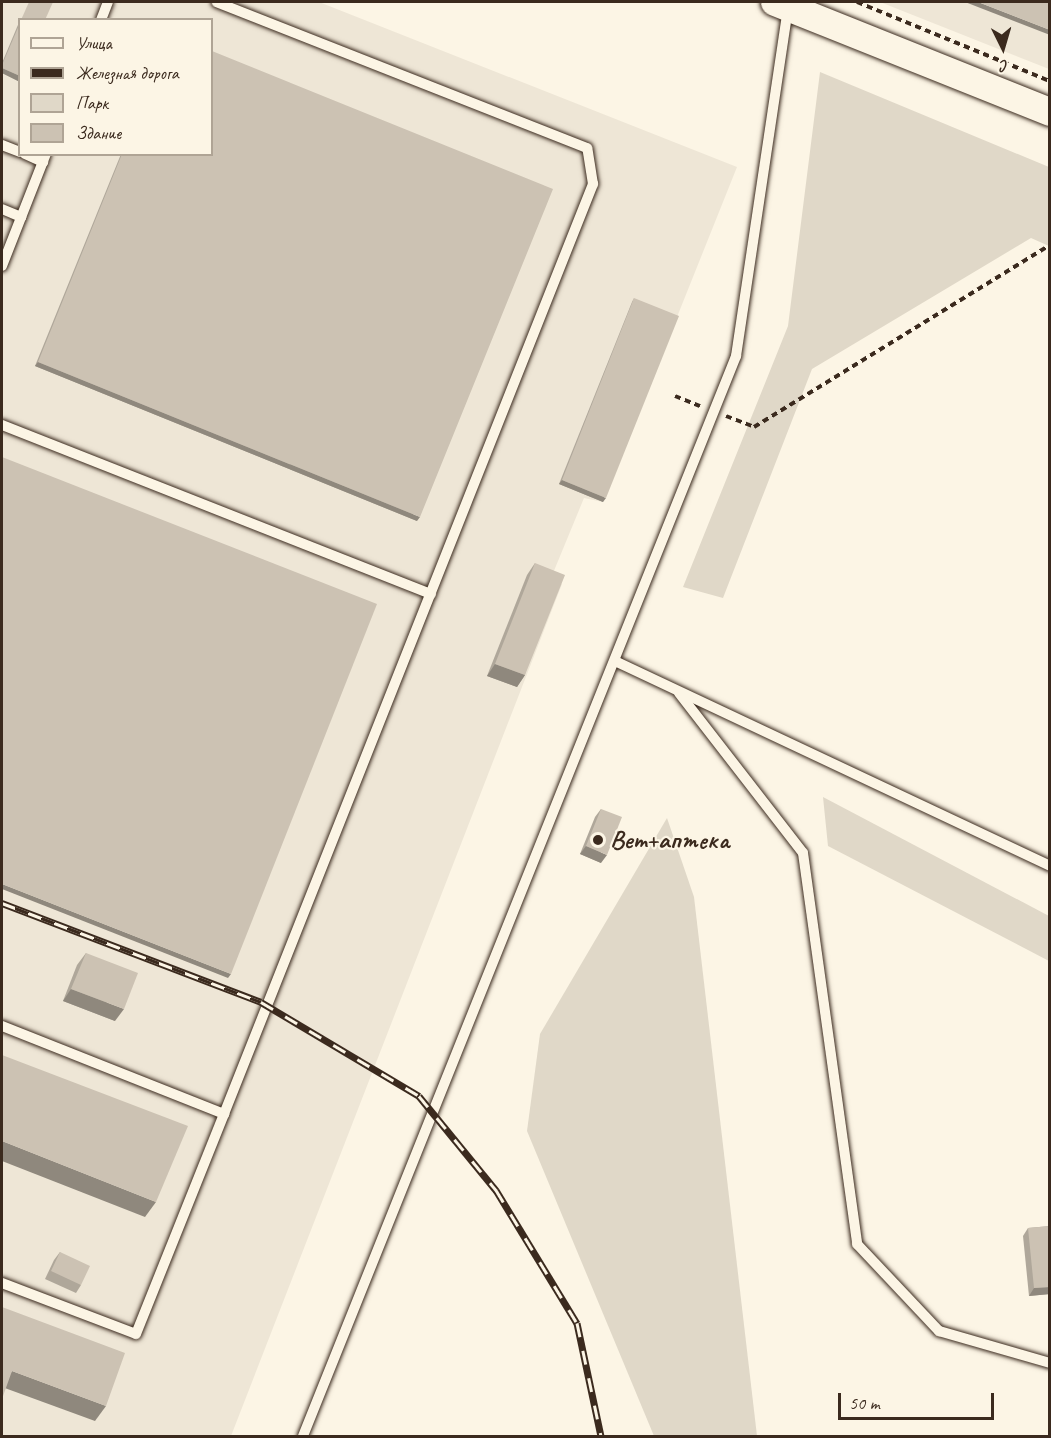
<!DOCTYPE html>
<html>
<head>
<meta charset="utf-8">
<style>
	body { margin:0 }
	#map { position:relative; width:1051px; height:1438px; overflow:hidden; background:#fcf5e5; font-family:Caveat,sans-serif }
	div>[style] { position:absolute }
	[style*='--x'] { left:calc(var(--x)*1px); top:calc(var(--y)*1px); width:calc(var(--w)*1px); rotate:calc(var(--a)*1deg) }
	.built>* { inset:0; background:#eee6d6 }
	.green>* { inset:0; background:#e0d8c8 }
	.path>* { height:4px; margin-top:-2px; transform-origin:0; background:repeating-linear-gradient(90deg,#3b2a1e 0 6px,transparent 0 10.5px) }
	.roads { filter:drop-shadow(0 0 2px #3b2a1e) drop-shadow(0 0 2px #3b2a1e) }
	.service>* { height:10px; margin:-5px; padding:0 5px; transform-origin:5px; border-radius:5px; background:#fcf5e5 }
	.secondary>* { height:28px; margin:-14px; padding:0 14px; transform-origin:14px; border-radius:14px; background:#fcf5e5 }
	.rail>* { height:7px; margin-top:-3.5px; transform-origin:0; background:repeating-linear-gradient(90deg,#fcf5e5 0 14px,#3b2a1e 0 28px); box-sizing:border-box; border-block:2px solid #3b2a1e }
	.wall>* { inset:0; background:#afa79a }
	.shaded-wall>* { inset:0; background:#8f887d }
	.building>* { inset:0; background:#ccc2b3 }
	.dots>* { width:16px; height:16px; translate:-50% -50%; box-sizing:border-box; border:3px solid #fcf5e5; border-radius:50% }
	span { translate:-50% -50%; white-space:nowrap; text-align:center; line-height:1.15; -webkit-text-stroke:4.5px #fcf5e5; paint-order:stroke }
	.poi-label { font-size:26px; color:#3b2a1e; font-weight:700 }
	.left { translate:0 -50%; text-align:left }
	.frame { position:absolute; inset:0; border:3px solid #3b2a1e; pointer-events:none }
	.legend { position:absolute; left:18px; top:18px; width:195px; height:138px; box-sizing:border-box; background:#fcf5e5; border:2px solid #afa495; margin:0; padding:8px 10px; list-style:none; font-size:18px; color:#3b2a1e }
	.legend li { display:flex; align-items:center; gap:12px; height:30px }
	.legend b { width:30px; border:2px solid #afa495 }
	.north { position:absolute; left:973px; top:18px; width:60px; height:60px; -webkit-text-stroke:4px #fcf5e5; paint-order:stroke; rotate:175deg; font-size:16px; font-weight:700; line-height:24px; text-align:center; color:#3b2a1e }
	.north::after { content:''; display:block; margin:auto; width:21px; height:27px; background:#3b2a1e; clip-path:polygon(50% 0,100% 100%,50% 72%,0 100%) }
	.scale { position:absolute; left:838px; top:1393px; width:156px; height:27px; box-sizing:border-box; border:3px solid #3b2a1e; border-top:0; padding-left:8px; font-size:18px; line-height:21px; white-space:nowrap; color:#3b2a1e; -webkit-text-stroke:4px #fcf5e5; paint-order:stroke }
</style>
</head>
<body>
<div id="map">
	<div class="built">
		<div style="clip-path:polygon(evenodd,2px 2px,319px 2px,737px 167px,603px 502px,584px 498px,551px 578px,562px 584px,231px 1436px,2px 1436px,2px 2px,20px 20px,212px 20px,212px 154px,20px 154px,20px 20px)"></div>
		<div style="clip-path:polygon(880px 2px,1049px 2px,1049px 69px)"></div>
	</div>
	<div class="green">
		<div style="clip-path:polygon(820px 72px,1049px 167px,1049px 246px,1031px 238px,812px 369px,723px 598px,683px 587px,788px 326px)"></div>
		<div style="clip-path:polygon(823px 797px,1049px 916px,1049px 961px,828px 846px)"></div>
		<div style="clip-path:polygon(667px 818px,694px 897px,757px 1436px,654px 1436px,527px 1131px,540px 1034px)"></div>
	</div>
	<div class="path">
		<div style="--x:857;--y:2;--w:209;--a:22.3"></div>
		<div style="--x:675;--y:396;--w:27;--a:22"></div>
		<div style="--x:726;--y:416;--w:30;--a:21"></div>
		<div style="--x:754;--y:427;--w:347;--a:-31.6"></div>
	</div>
	<div class="roads">
		<div class="service">
			<div style="--x:101;--y:20;--w:19;--a:-69"></div>
			<div style="--x:2;--y:145;--w:19;--a:21"></div>
			<div style="--x:25;--y:154;--w:20;--a:24"></div>
			<div style="--x:2;--y:209;--w:21;--a:23"></div>
			<div style="--x:2;--y:266;--w:120;--a:-68.6"></div>
			<div style="--x:2;--y:425;--w:461;--a:21.5"></div>
			<div style="--x:617;--y:662;--w:479;--a:25.2"></div>
			<div style="--x:679;--y:693;--w:202;--a:52.2"></div>
			<div style="--x:803;--y:853;--w:395;--a:82.1"></div>
			<div style="--x:857;--y:1244;--w:120;--a:46.7"></div>
			<div style="--x:939;--y:1331;--w:116;--a:16.1"></div>
			<div style="--x:2;--y:1026;--w:239;--a:21.6"></div>
			<div style="--x:224;--y:1114;--w:1001;--a:-68.36"></div>
			<div style="--x:593;--y:184;--w:36;--a:-99"></div>
			<div style="--x:587;--y:148;--w:398;--a:-158.5"></div>
			<div style="--x:2;--y:1283;--w:143;--a:20.8"></div>
			<div style="--x:136;--y:1334;--w:237;--a:-68.2"></div>
			<div style="--x:303;--y:1436;--w:1164;--a:-68.15"></div>
			<div style="--x:736;--y:356;--w:351;--a:-81.5"></div>
		</div>
		<div class="secondary">
			<div style="--x:775;--y:2;--w:296;--a:21.8"></div>
		</div>
	</div>
	<div class="rail">
		<div style="--x:2;--y:903;--w:277;--a:20.9"></div>
		<div style="--x:261;--y:1002;--w:184;--a:30.7"></div>
		<div style="--x:419;--y:1096;--w:122;--a:50.7"></div>
		<div style="--x:496;--y:1190;--w:156;--a:58.7"></div>
		<div style="--x:577;--y:1323;--w:116;--a:78"></div>
	</div>
	<div class="wall">
		<div style="clip-path:polygon(20px 20px,20px 79px,18px 81px,2px 73px,2px 63px)"></div>
		<div style="clip-path:polygon(121px 154px,212px 154px,417px 521px,35px 366px)"></div>
		<div style="clip-path:polygon(634px 298px,603px 502px,559px 484px,632px 302px)"></div>
		<div style="clip-path:polygon(535px 563px,525px 675px,517px 687px,487px 676px,527px 575px)"></div>
		<div style="clip-path:polygon(601px 809px,601px 863px,580px 854px,595px 817px)"></div>
		<div style="clip-path:polygon(86px 953px,115px 1021px,63px 1001px,77px 965px)"></div>
		<div style="clip-path:polygon(1050px 1226px,1050px 1294px,1029px 1296px,1023px 1236px,1028px 1228px)"></div>
		<div style="clip-path:polygon(60px 1252px,81px 1285px,76px 1293px,45px 1279px,54px 1260px)"></div>
	</div>
	<div class="shaded-wall">
		<div style="clip-path:polygon(965px 2px,978px 2px,1050px 30px,1050px 35px)"></div>
		<div style="clip-path:polygon(2px 68px,20px 76px,20px 79px,18px 81px,2px 73px)"></div>
		<div style="clip-path:polygon(38px 362px,420px 517px,417px 521px,35px 366px)"></div>
		<div style="clip-path:polygon(562px 480px,606px 498px,603px 502px,559px 484px)"></div>
		<div style="clip-path:polygon(495px 664px,525px 675px,517px 687px,487px 676px)"></div>
		<div style="clip-path:polygon(586px 846px,607px 855px,601px 863px,580px 854px)"></div>
		<div style="clip-path:polygon(2px 884px,231px 974px,228px 978px,2px 889px)"></div>
		<div style="clip-path:polygon(71px 989px,124px 1009px,115px 1021px,63px 1001px)"></div>
		<div style="clip-path:polygon(2px 1141px,156px 1202px,145px 1217px,2px 1161px)"></div>
		<div style="clip-path:polygon(1050px 1287px,1050px 1294px,1029px 1296px,1034px 1288px)"></div>
		<div style="clip-path:polygon(12px 1371px,106px 1406px,95px 1421px,2px 1387px)"></div>
	</div>
	<div class="building">
		<div style="clip-path:polygon(29px 2px,53px 2px,45px 20px,21px 20px)"></div>
		<div style="clip-path:polygon(978px 2px,1050px 2px,1050px 30px)"></div>
		<div style="clip-path:polygon(20px 23px,20px 76px,2px 68px,2px 65px)"></div>
		<div style="clip-path:polygon(212px 51px,553px 189px,420px 517px,38px 362px,122px 154px,212px 154px)"></div>
		<div style="clip-path:polygon(634px 298px,679px 316px,606px 498px,562px 480px)"></div>
		<div style="clip-path:polygon(2px 457px,377px 604px,231px 974px,2px 884px)"></div>
		<div style="clip-path:polygon(535px 563px,565px 575px,525px 675px,495px 664px)"></div>
		<div style="clip-path:polygon(601px 809px,622px 817px,607px 855px,586px 846px)"></div>
		<div style="clip-path:polygon(86px 953px,138px 973px,124px 1009px,71px 989px)"></div>
		<div style="clip-path:polygon(2px 1055px,188px 1126px,156px 1202px,2px 1141px)"></div>
		<div style="clip-path:polygon(1050px 1226px,1050px 1287px,1034px 1288px,1028px 1228px)"></div>
		<div style="clip-path:polygon(60px 1252px,90px 1266px,81px 1285px,51px 1271px)"></div>
		<div style="clip-path:polygon(2px 1307px,125px 1353px,106px 1406px,12px 1371px,2px 1399px)"></div>
	</div>
	<div class="dots">
		<div style="left:598px;top:840px;background:#3b2a1e"></div>
	</div>
	<div class="poi-label">
		<span class="left" style="left:610px;top:840px">Вет+аптека</span>
	</div>
	<div class="frame"></div>
	<ul class="legend">
	<li><b style="height:8px;background:#fcf5e5"></b>Улица</li>
	<li><b style="height:8px;background:#3b2a1e"></b>Железная дорога</li>
	<li><b style="height:16px;background:#e0d8c8"></b>Парк</li>
	<li><b style="height:16px;background:#ccc2b3"></b>Здание</li>
	</ul>
	<div class="north">С</div>
	<div class="scale">50 m</div>
</div>
</body>
</html>
